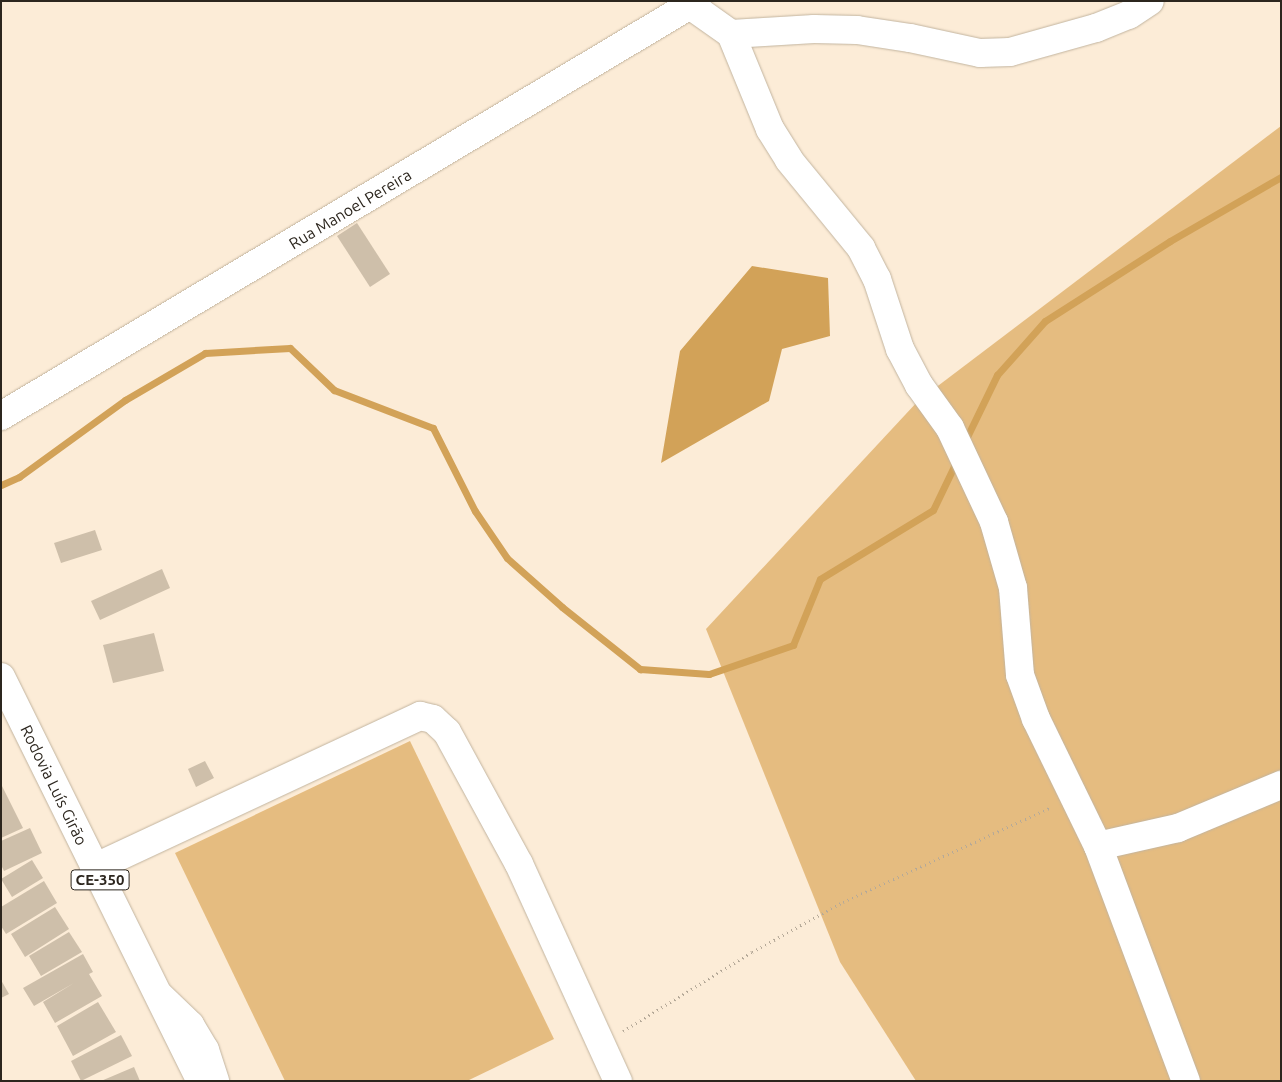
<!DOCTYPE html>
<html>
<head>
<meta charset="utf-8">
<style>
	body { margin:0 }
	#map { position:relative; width:1282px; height:1082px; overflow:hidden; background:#fcecd7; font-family:Ubuntu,sans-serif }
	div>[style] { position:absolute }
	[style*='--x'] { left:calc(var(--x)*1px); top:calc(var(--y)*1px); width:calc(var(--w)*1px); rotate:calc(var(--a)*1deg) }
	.green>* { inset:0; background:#e5bc80 }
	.water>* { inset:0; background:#d2a258 }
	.stream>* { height:7px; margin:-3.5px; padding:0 3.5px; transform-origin:3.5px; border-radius:3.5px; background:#d2a258 }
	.building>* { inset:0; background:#cebfaa }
	.path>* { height:3px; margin-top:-1.5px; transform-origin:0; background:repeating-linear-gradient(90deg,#b5a998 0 1px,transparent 0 5px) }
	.roads { filter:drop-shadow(0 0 1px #c2b49f) drop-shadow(0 0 1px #c2b49f) }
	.minor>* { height:28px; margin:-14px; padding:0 14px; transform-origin:14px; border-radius:14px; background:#fff }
	.major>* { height:28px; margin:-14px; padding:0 14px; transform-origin:14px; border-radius:14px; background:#fff }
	span { translate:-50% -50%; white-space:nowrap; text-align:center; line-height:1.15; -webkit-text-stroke:4px #fff; paint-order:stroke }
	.shield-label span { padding:1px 4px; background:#fff; border:1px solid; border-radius:4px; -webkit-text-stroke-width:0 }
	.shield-label { font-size:15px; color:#2c261e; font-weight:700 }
	.street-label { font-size:16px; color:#2c261e }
	.frame { position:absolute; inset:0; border:2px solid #2c261e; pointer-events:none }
</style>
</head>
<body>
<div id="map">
	<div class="green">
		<div style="clip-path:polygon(1281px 126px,1281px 1081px,916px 1081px,840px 962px,706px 629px,918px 401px)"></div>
		<div style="clip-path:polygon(410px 741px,554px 1039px,467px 1081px,285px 1081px,175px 853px)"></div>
	</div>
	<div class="water">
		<div style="clip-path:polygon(752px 266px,828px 278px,830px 336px,782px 349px,769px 401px,661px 463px,680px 351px)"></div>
	</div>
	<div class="stream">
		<div style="--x:964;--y:443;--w:76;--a:-64.1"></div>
		<div style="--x:997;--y:375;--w:72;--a:-48.4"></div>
		<div style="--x:1045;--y:321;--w:148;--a:-32.6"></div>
		<div style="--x:1170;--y:241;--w:128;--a:-30"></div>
		<div style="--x:1;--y:485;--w:20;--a:-24"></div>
		<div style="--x:19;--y:477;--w:131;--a:-36"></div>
		<div style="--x:125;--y:400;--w:93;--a:-30.4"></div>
		<div style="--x:205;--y:353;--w:85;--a:-3.4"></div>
		<div style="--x:290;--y:348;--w:61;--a:43.7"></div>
		<div style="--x:334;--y:390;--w:106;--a:21"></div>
		<div style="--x:433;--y:428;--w:93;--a:63.2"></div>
		<div style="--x:475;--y:511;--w:57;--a:55.8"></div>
		<div style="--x:507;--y:558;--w:74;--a:41.7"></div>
		<div style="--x:562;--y:607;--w:100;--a:38.5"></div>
		<div style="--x:640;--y:669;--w:69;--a:4.1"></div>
		<div style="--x:709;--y:674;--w:89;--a:-19"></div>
		<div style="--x:793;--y:645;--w:71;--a:-67.8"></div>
		<div style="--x:820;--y:579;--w:132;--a:-31.4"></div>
		<div style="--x:933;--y:510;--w:55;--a:-64.4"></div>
	</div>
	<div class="building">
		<div style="clip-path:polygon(357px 223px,390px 274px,370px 287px,337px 236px)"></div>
		<div style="clip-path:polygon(95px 530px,102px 550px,61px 563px,54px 543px)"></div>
		<div style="clip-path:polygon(162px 569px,170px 588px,100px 620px,91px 601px)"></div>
		<div style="clip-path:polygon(154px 633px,164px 671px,113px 683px,103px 645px)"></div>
		<div style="clip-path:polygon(205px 761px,214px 778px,196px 787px,188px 769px)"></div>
		<div style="clip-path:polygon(1px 784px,23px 828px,1px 838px)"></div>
		<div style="clip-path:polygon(30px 828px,42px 853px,4px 871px,1px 865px,1px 841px)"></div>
		<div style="clip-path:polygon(32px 860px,43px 878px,12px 897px,1px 879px)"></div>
		<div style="clip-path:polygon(44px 881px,57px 903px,6px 934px,1px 926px,1px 907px)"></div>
		<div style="clip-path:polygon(55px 907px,69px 929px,25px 957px,11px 934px)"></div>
		<div style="clip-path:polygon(69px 932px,82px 952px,41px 976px,29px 956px)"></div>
		<div style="clip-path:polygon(83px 954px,93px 972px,89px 974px,102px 996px,55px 1023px,43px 1002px,74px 983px,34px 1006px,23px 988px)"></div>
		<div style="clip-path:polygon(1px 980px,9px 994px,1px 998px)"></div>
		<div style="clip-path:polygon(98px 1002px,116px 1032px,73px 1056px,57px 1026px)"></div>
		<div style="clip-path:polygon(121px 1035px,132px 1056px,81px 1081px,71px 1061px)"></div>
		<div style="clip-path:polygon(134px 1067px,140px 1081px,101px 1081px)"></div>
	</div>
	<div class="path">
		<div style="--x:623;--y:1031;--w:151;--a:-31.5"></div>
		<div style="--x:752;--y:952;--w:104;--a:-28.8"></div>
		<div style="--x:843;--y:902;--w:229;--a:-24.5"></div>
	</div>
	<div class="roads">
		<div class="minor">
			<div style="--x:688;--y:1;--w:4;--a:63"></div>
			<div style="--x:690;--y:5;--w:50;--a:35.3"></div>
			<div style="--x:731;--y:34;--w:83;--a:-3.4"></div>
			<div style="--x:814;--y:29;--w:43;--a:1.3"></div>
			<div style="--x:857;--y:30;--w:54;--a:8.6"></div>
			<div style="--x:910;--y:38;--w:72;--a:12.1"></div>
			<div style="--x:980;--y:53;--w:30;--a:-2"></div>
			<div style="--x:1010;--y:52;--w:89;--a:-15.6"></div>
			<div style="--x:1096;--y:28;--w:35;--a:-22"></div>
			<div style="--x:1129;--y:15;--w:25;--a:-34"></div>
			<div style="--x:731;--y:34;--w:103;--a:67.7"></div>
			<div style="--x:770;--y:129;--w:36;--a:58"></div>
			<div style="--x:789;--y:160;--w:114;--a:50.7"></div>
			<div style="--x:861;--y:248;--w:35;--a:63"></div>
			<div style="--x:877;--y:279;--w:74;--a:71.8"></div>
			<div style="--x:900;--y:349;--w:41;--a:62.2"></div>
			<div style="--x:919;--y:385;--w:53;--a:54.2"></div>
			<div style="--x:950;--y:428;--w:104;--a:64.9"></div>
			<div style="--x:994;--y:522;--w:69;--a:73.9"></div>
			<div style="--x:1013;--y:588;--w:87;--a:85.4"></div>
			<div style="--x:1020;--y:675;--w:47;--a:70"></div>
			<div style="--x:1036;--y:719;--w:141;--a:64"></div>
			<div style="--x:1098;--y:846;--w:251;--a:69.5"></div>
			<div style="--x:1;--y:416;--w:810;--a:-30.81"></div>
			<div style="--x:1098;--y:846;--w:82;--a:-12.7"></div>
			<div style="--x:1178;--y:828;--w:112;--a:-22.7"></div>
			<div style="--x:94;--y:868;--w:360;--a:-25"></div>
			<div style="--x:420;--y:716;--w:13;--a:13"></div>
			<div style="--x:433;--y:719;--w:19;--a:43"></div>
			<div style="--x:447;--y:732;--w:150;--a:61.4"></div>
			<div style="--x:519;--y:864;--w:239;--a:65.5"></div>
			<div style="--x:160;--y:996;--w:42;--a:44"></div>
			<div style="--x:190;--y:1025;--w:29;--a:59"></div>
			<div style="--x:205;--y:1050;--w:33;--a:72"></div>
		</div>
		<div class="major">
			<div style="--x:1;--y:677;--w:451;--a:63.7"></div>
		</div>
	</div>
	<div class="shield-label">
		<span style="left:100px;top:880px">CE-350</span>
	</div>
	<div class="street-label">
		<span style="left:350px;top:209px;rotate:-31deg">Rua Manoel Pereira</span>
		<span style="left:54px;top:785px;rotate:64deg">Rodovia Luís Girão</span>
	</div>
	<div class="frame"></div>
</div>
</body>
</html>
